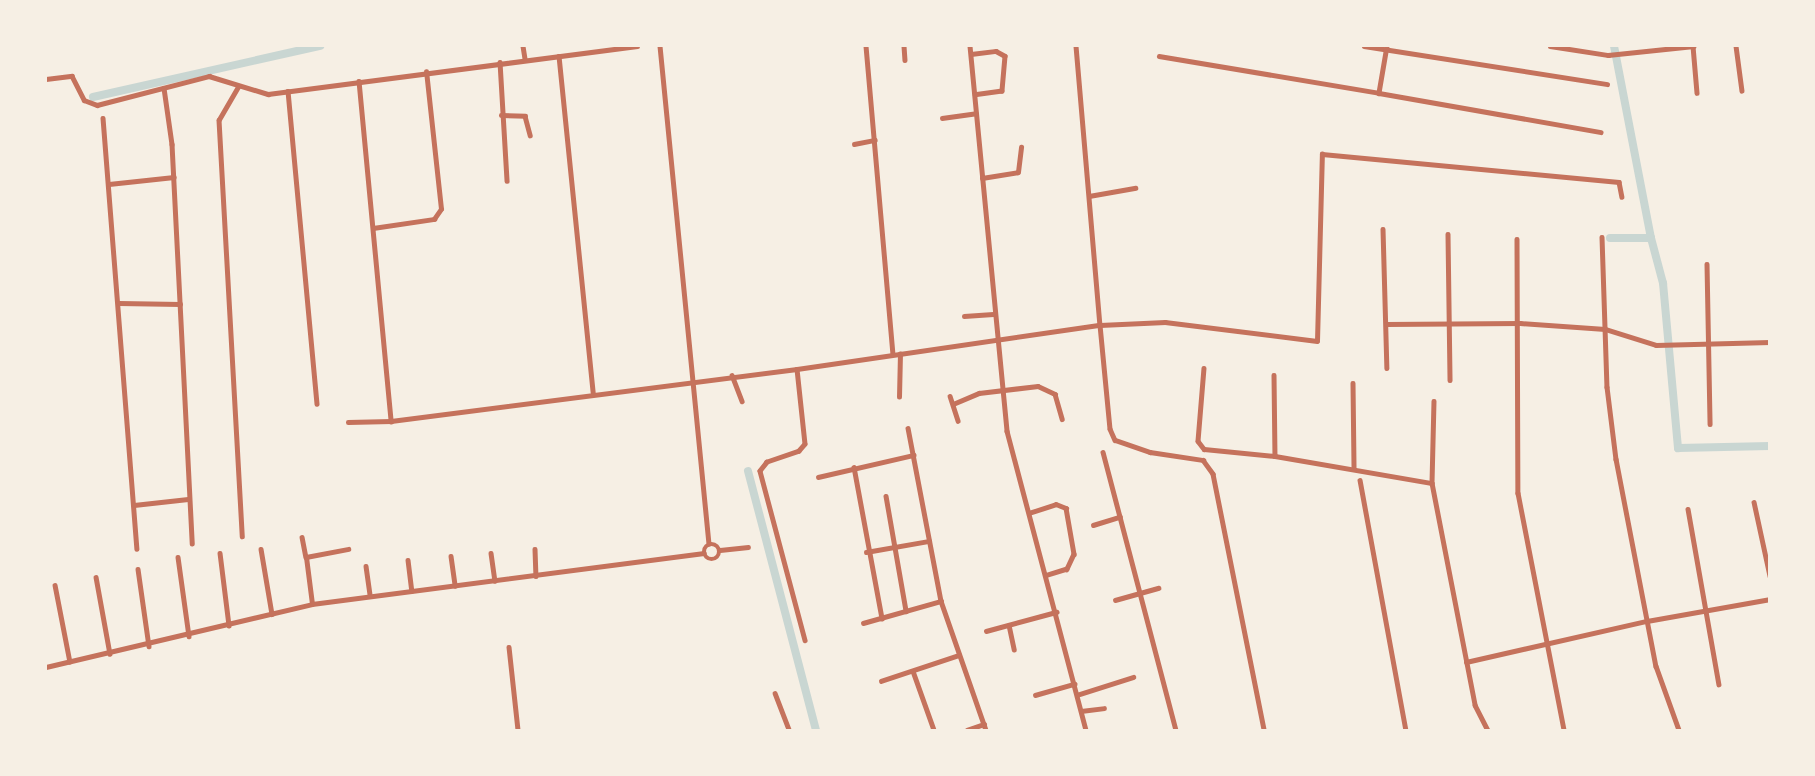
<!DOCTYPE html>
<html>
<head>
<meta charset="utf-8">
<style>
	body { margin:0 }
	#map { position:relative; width:1815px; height:776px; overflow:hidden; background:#f6efe4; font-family:Cabin,sans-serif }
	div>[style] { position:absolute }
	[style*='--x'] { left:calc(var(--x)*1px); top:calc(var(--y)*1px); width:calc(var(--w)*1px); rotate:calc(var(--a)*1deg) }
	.canal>* { height:8px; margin:-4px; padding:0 4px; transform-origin:4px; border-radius:4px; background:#c9d6d2 }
	.minor>* { height:4.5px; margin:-2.25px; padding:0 2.25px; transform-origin:2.25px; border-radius:2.25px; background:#c5725c }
	.minor>.ring { margin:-2.25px; padding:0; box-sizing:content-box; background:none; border:4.5px solid #c5725c; border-radius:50% }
	span { translate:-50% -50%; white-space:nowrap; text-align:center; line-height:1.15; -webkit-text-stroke:5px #f6efe4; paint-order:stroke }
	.frame { position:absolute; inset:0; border:47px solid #f6efe4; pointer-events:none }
</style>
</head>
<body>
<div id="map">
	<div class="canal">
		<div style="--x:1614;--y:46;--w:196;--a:79.1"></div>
		<div style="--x:93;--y:97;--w:233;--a:-12.7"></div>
		<div style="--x:1610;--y:238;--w:41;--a:0"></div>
		<div style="--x:1651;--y:238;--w:47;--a:75.1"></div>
		<div style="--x:1663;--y:283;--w:166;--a:84.8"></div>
		<div style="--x:1678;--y:448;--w:92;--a:-1.2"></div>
		<div style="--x:748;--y:471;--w:268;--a:75.3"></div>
	</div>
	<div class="minor">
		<div style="--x:523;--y:46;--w:13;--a:81"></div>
		<div style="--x:660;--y:46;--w:500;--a:84.38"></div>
		<div style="--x:866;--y:46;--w:309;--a:85"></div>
		<div style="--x:904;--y:46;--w:14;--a:86"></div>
		<div style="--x:970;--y:46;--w:387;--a:84.5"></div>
		<div style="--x:1007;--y:431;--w:309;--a:75.2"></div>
		<div style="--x:1076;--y:46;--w:280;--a:85.1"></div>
		<div style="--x:1100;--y:325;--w:65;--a:-2.6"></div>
		<div style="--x:1165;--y:322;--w:153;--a:7.1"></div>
		<div style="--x:1317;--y:341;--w:187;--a:-88.5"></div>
		<div style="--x:1322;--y:154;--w:298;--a:5.4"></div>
		<div style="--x:1619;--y:182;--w:15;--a:79"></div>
		<div style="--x:1364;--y:46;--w:246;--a:8.9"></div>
		<div style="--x:1387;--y:46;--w:48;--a:99.7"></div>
		<div style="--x:1379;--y:93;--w:225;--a:10"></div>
		<div style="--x:1550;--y:46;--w:59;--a:8.8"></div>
		<div style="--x:1608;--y:55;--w:86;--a:-6"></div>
		<div style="--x:1693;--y:46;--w:47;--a:85.1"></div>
		<div style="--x:1736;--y:46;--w:45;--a:82.4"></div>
		<div style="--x:971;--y:54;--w:25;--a:-7"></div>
		<div style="--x:996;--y:51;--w:10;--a:29"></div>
		<div style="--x:1005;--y:56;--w:35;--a:95"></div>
		<div style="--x:1002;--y:91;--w:27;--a:172"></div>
		<div style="--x:559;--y:56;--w:338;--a:84.2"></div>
		<div style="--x:1159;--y:56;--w:223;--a:9.5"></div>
		<div style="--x:500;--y:62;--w:119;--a:86.6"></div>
		<div style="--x:46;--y:79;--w:26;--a:-7"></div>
		<div style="--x:72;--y:76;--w:27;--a:63"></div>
		<div style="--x:84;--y:100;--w:14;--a:21"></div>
		<div style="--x:97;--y:105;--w:116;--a:-14.5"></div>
		<div style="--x:209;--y:76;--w:62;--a:17"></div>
		<div style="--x:268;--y:94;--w:372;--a:-7.4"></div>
		<div style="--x:359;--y:81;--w:342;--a:84.6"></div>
		<div style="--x:239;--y:86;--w:39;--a:120"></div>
		<div style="--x:219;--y:120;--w:417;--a:86.8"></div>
		<div style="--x:164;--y:88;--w:57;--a:81.9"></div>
		<div style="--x:172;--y:144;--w:400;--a:87.1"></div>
		<div style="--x:288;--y:91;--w:314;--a:84.7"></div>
		<div style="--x:501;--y:115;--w:24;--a:2"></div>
		<div style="--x:525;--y:116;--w:20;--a:75"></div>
		<div style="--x:103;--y:118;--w:432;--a:85.5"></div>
		<div style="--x:942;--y:118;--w:34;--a:-8"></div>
		<div style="--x:854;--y:144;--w:21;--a:-11"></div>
		<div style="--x:982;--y:178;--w:36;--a:-9"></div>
		<div style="--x:1018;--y:172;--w:25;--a:-83"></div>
		<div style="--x:109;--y:184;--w:65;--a:-6.1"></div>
		<div style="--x:1089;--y:196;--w:47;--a:-9.9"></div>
		<div style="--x:373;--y:228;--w:62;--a:-8.4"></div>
		<div style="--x:434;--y:219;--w:12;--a:-55"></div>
		<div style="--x:441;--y:209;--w:138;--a:-96.2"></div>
		<div style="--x:1383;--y:229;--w:139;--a:88.4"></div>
		<div style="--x:1448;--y:234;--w:146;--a:89.2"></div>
		<div style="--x:1602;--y:237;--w:150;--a:88.1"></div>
		<div style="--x:1607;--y:387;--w:73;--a:82.9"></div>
		<div style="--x:1616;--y:459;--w:211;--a:79.1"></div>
		<div style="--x:1656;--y:666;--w:68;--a:70.2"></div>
		<div style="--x:1517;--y:239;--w:254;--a:89.8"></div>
		<div style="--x:1518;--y:493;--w:241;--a:79"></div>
		<div style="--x:1707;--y:264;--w:160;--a:88.9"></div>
		<div style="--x:119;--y:303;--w:61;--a:0.9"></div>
		<div style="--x:964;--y:316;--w:29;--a:-4"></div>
		<div style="--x:1386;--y:324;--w:134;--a:-0.4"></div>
		<div style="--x:1520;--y:323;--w:85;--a:4"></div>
		<div style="--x:1605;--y:329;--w:53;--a:17.4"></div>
		<div style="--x:1656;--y:345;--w:114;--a:-1.5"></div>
		<div style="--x:1204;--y:368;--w:73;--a:94.7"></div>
		<div style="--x:1198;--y:441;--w:10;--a:53"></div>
		<div style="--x:1204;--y:449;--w:71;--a:5.6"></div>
		<div style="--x:1275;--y:456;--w:159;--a:9.8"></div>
		<div style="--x:797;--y:369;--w:75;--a:83.9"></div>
		<div style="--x:805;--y:444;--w:9;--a:131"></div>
		<div style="--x:799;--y:451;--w:34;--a:161"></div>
		<div style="--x:767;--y:462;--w:11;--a:128"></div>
		<div style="--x:760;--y:471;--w:175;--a:75.1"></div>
		<div style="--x:732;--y:375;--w:28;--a:69"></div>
		<div style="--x:1274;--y:375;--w:81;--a:89.3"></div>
		<div style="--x:1353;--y:383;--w:86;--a:89.3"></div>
		<div style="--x:950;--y:396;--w:26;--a:72"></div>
		<div style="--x:899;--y:397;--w:43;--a:-88.7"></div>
		<div style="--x:1434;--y:401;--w:82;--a:91.4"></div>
		<div style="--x:1432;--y:483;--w:226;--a:79"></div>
		<div style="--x:1475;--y:705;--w:28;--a:63"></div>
		<div style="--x:953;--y:404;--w:28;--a:-23"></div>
		<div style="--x:979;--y:393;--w:59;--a:-6.8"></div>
		<div style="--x:1038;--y:386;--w:19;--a:25"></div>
		<div style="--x:1055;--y:394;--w:26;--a:74"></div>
		<div style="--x:348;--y:422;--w:43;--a:-1.3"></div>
		<div style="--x:391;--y:421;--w:409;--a:-7.3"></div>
		<div style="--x:797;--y:369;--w:306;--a:-8.3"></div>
		<div style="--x:1100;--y:325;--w:104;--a:84.5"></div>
		<div style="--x:1110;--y:429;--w:12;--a:66"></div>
		<div style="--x:1115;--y:440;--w:37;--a:19"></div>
		<div style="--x:1150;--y:452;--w:54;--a:8.6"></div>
		<div style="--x:1203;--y:460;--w:17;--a:54"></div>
		<div style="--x:1213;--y:474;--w:261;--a:78.7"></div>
		<div style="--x:908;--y:428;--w:176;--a:79.2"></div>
		<div style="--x:941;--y:601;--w:137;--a:70.8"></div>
		<div style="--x:1103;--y:452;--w:287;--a:75.3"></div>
		<div style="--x:854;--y:467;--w:154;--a:79.5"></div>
		<div style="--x:818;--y:477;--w:98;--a:-13"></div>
		<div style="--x:1360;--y:480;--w:254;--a:79.6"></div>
		<div style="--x:886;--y:496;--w:117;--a:80.1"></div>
		<div style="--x:1754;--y:502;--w:76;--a:77.8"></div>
		<div style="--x:134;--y:505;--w:54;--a:-6.3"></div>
		<div style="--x:1688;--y:509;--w:178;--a:80"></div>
		<div style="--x:1029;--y:513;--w:28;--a:-18"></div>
		<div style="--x:1056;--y:504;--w:11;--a:22"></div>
		<div style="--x:1066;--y:508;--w:47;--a:80.1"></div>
		<div style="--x:1074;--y:554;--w:17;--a:115"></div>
		<div style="--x:1067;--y:569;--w:21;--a:163"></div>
		<div style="--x:1093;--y:525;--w:28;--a:-17"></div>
		<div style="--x:302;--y:537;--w:20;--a:79"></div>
		<div class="ring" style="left:704px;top:544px;width:11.5px;height:11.5px"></div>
		<div style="--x:261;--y:549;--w:66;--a:80.4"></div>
		<div style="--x:535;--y:549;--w:27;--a:88"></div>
		<div style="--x:720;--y:550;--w:28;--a:-6"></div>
		<div style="--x:866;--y:552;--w:64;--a:-9.9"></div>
		<div style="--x:220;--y:553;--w:73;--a:82.9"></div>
		<div style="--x:491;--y:553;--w:28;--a:82"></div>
		<div style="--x:451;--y:556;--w:30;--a:82"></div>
		<div style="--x:178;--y:557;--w:80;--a:82.1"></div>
		<div style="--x:408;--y:560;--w:31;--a:83"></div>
		<div style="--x:366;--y:566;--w:30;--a:82"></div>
		<div style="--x:138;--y:569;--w:78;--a:81.9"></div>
		<div style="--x:96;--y:577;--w:78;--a:79.7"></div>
		<div style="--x:55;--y:585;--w:78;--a:79"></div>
		<div style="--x:1115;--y:600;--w:45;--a:-15.6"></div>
		<div style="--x:312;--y:604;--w:47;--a:-97.3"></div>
		<div style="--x:306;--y:557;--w:43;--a:-10.8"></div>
		<div style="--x:863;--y:623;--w:81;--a:-15.8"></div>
		<div style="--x:1009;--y:625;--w:25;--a:78"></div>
		<div style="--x:986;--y:631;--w:73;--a:-15.2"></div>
		<div style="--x:509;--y:647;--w:83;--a:83.8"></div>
		<div style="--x:1466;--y:662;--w:186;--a:-12.8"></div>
		<div style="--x:1647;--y:621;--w:125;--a:-10.1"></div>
		<div style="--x:46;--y:667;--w:273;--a:-13.3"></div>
		<div style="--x:312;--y:604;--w:395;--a:-7.4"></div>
		<div style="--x:913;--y:671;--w:63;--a:70.4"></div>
		<div style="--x:881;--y:681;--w:82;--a:-18.4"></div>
		<div style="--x:775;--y:693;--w:40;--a:69"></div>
		<div style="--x:1035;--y:695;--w:41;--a:-15.8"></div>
		<div style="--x:1077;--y:695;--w:59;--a:-17.8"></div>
		<div style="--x:1081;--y:711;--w:23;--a:-7"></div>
		<div style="--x:967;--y:730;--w:18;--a:-19"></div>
	</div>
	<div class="frame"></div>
</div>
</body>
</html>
